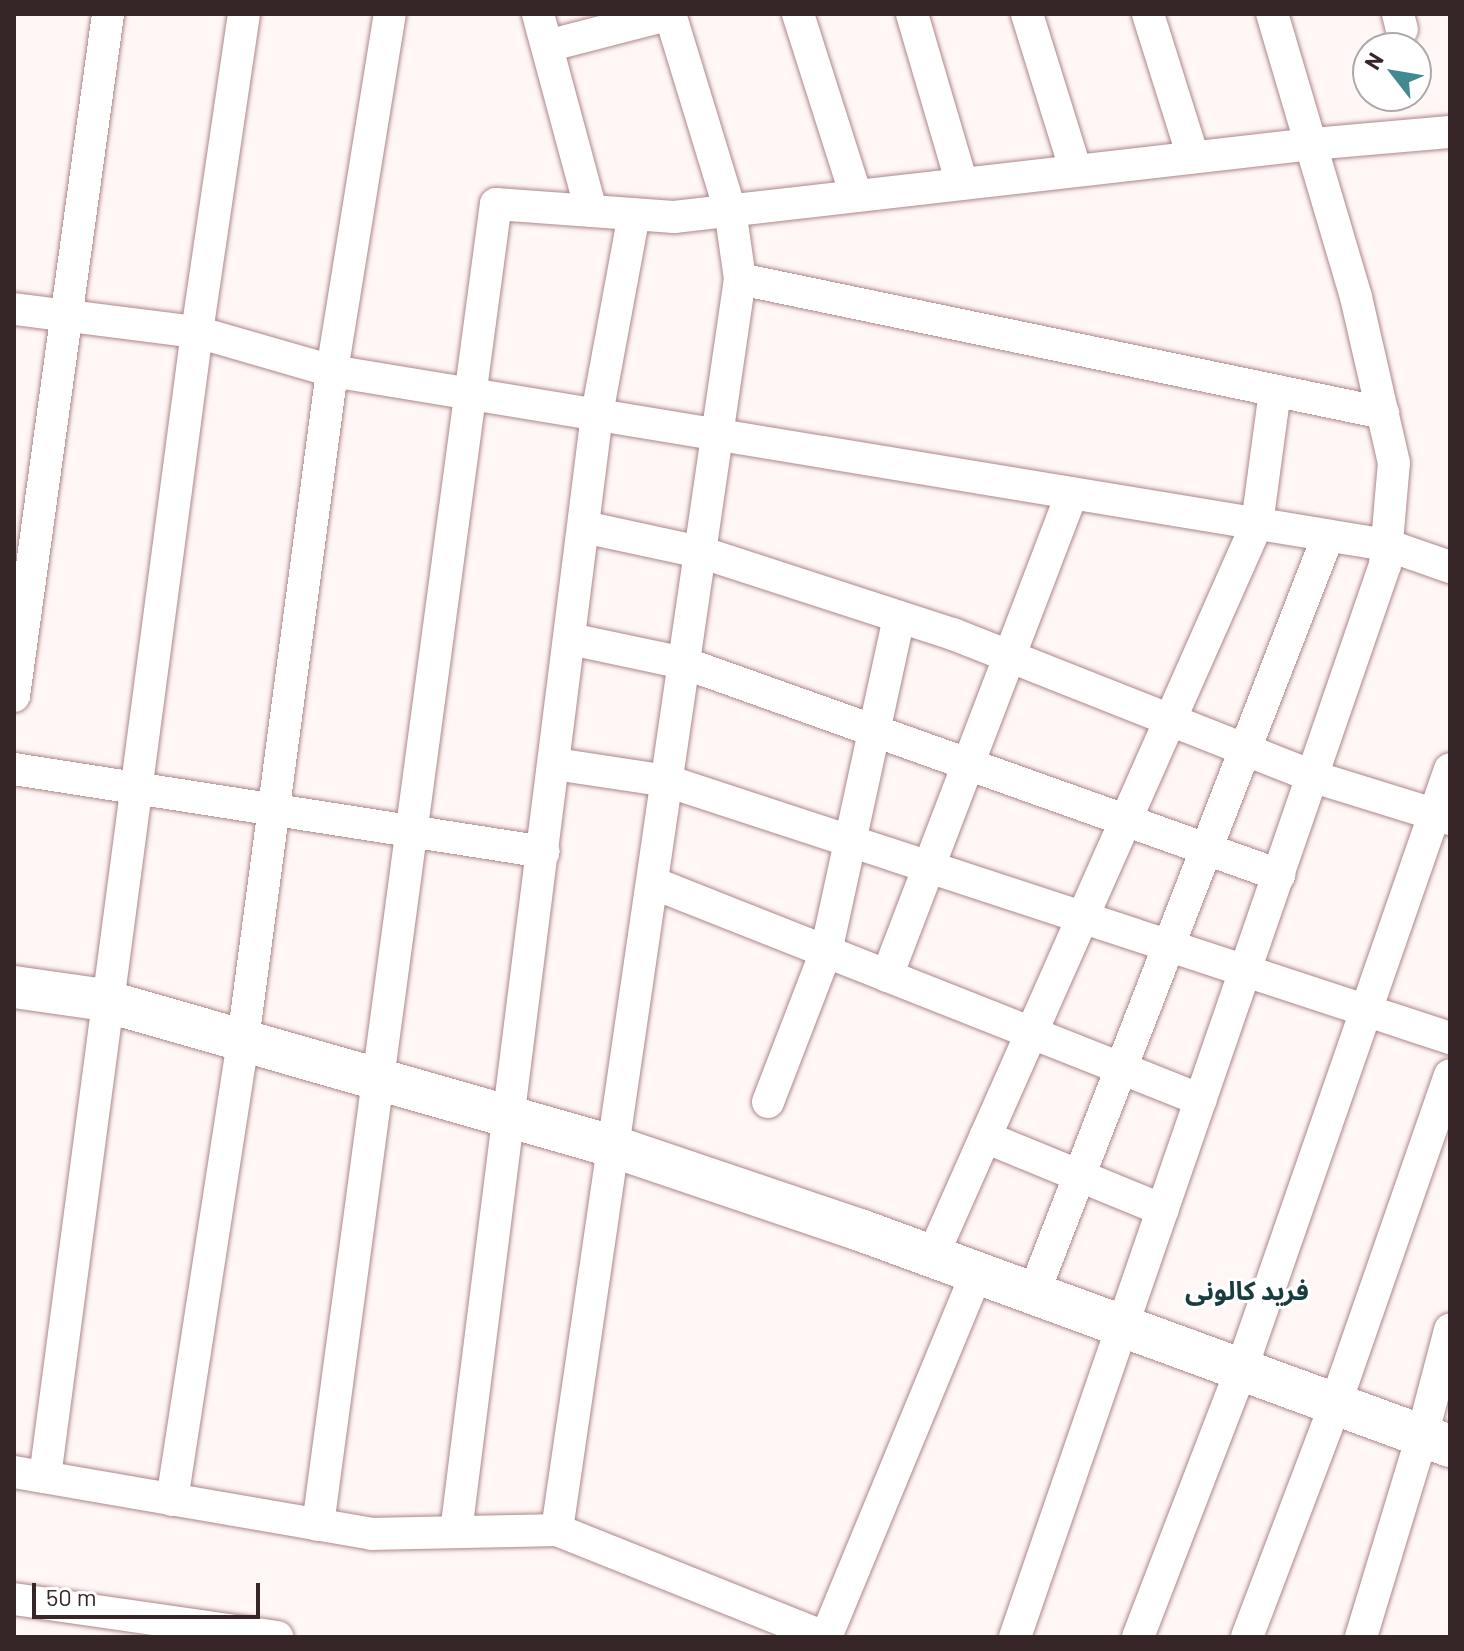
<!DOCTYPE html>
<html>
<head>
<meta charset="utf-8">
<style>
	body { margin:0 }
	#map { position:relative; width:1464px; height:1651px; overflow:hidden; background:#fff6f6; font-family:Barlow,"Noto Sans Arabic",sans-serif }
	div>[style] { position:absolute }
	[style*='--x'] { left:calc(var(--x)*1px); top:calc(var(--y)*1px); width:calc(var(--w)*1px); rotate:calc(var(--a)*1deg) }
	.roads { filter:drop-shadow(0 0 2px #ad8788) drop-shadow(0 0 2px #ad8788) }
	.minor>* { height:32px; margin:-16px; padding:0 16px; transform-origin:16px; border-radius:16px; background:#fff }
	.major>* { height:42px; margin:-21px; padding:0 21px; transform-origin:21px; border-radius:21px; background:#fff }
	span { translate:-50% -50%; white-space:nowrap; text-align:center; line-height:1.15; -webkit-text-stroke:6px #fff; paint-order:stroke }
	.neighbourhood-label { font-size:26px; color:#193c3e; font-weight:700 }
	.frame { position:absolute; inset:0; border:16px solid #362627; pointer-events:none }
	.north { position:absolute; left:1352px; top:32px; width:80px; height:80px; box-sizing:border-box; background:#fff; border:2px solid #afa8a9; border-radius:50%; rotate:301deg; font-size:22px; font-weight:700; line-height:32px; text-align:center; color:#362627 }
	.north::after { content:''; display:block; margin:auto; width:28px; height:36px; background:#428a8f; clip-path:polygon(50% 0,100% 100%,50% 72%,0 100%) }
	.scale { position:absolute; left:32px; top:1583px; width:228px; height:36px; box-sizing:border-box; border:4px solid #362627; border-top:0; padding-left:10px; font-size:24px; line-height:28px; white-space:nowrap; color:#362627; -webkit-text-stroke:6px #fff; paint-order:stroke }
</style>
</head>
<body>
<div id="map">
	<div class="roads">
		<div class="minor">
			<div style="--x:538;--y:14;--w:204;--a:74.9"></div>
			<div style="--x:798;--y:14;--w:191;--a:72.3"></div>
			<div style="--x:912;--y:14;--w:177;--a:73.6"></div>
			<div style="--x:1027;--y:14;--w:164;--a:72.7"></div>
			<div style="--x:1148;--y:14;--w:150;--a:72.5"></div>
			<div style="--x:1398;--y:14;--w:16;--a:76"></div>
			<div style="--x:547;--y:46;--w:128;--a:-14.5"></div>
			<div style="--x:740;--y:279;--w:657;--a:11.77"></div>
			<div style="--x:14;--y:309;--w:184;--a:7.2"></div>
			<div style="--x:197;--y:332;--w:141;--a:16.1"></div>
			<div style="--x:332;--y:371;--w:1069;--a:9.37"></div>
			<div style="--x:1387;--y:545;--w:67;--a:19.2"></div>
			<div style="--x:584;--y:527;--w:119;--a:12.2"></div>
			<div style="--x:700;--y:552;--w:266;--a:18"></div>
			<div style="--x:953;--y:634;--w:388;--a:21.6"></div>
			<div style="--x:1314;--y:777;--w:142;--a:17.2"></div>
			<div style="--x:570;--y:639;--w:116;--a:11.9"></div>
			<div style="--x:684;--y:663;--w:632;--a:19.61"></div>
			<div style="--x:14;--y:696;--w:688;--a:-82.15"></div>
			<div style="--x:555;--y:764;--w:113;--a:8.6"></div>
			<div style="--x:667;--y:781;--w:824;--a:18.17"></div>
			<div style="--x:14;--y:769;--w:536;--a:8.9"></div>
			<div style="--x:653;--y:883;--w:589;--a:21.6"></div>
			<div style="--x:887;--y:976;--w:517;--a:-69.04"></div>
			<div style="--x:768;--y:1102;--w:161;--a:-68.9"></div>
			<div style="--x:826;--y:952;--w:343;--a:-77.7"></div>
			<div style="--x:985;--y:1137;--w:192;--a:22.3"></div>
			<div style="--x:932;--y:1257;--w:802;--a:-66.09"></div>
			<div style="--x:1257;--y:524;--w:134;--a:-82.3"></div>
			<div style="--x:1033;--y:1295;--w:814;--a:-68.76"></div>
			<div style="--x:14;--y:1472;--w:363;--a:9.8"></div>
			<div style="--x:372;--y:1534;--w:185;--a:-1.2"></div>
			<div style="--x:557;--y:1530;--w:289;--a:21.8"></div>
			<div style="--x:45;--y:1477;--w:1155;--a:-82.44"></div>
			<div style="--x:197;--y:332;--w:321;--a:-81.6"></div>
			<div style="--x:172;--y:1500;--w:465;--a:-81.2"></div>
			<div style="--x:243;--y:1040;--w:675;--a:-82.42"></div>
			<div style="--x:332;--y:371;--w:362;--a:-80.8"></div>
			<div style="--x:318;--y:1525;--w:1333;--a:-82.33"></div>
			<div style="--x:496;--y:204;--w:178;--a:4.2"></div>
			<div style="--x:674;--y:217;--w:642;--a:-6.53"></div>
			<div style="--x:1312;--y:144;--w:139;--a:-5"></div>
			<div style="--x:557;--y:1530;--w:1264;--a:-81.68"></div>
			<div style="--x:740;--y:279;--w:70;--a:-98.2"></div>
			<div style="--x:730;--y:210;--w:205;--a:-107"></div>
			<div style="--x:456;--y:1532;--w:1127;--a:-82.81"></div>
			<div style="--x:597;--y:414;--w:203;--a:-79.5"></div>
			<div style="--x:14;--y:1599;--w:266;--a:8.2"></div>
			<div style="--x:826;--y:1637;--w:393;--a:-67.5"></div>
			<div style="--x:1015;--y:1637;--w:1134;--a:-70.96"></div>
			<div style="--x:1385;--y:565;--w:102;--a:-85"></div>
			<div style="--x:1394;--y:463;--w:170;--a:-102.9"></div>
			<div style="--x:1356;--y:297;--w:295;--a:-106.5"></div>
			<div style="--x:1138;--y:1637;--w:286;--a:-68.9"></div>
			<div style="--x:1241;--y:1370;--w:636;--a:-70.82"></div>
			<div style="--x:1247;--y:1637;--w:248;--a:-69.2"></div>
			<div style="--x:1335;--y:1405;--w:349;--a:-70.8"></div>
			<div style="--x:1361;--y:1637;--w:210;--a:-73.1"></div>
			<div style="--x:1422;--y:1436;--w:110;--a:-75.2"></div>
		</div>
		<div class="major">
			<div style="--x:14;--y:987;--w:85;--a:8.1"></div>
			<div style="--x:98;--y:999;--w:538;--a:15.97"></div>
			<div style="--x:615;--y:1147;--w:259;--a:18.7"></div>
			<div style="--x:860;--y:1230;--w:628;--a:20.11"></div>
		</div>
	</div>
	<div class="neighbourhood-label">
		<span style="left:1247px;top:1290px">فرید کالونی</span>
	</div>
	<div class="frame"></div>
	<div class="north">N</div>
	<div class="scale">50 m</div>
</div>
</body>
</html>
